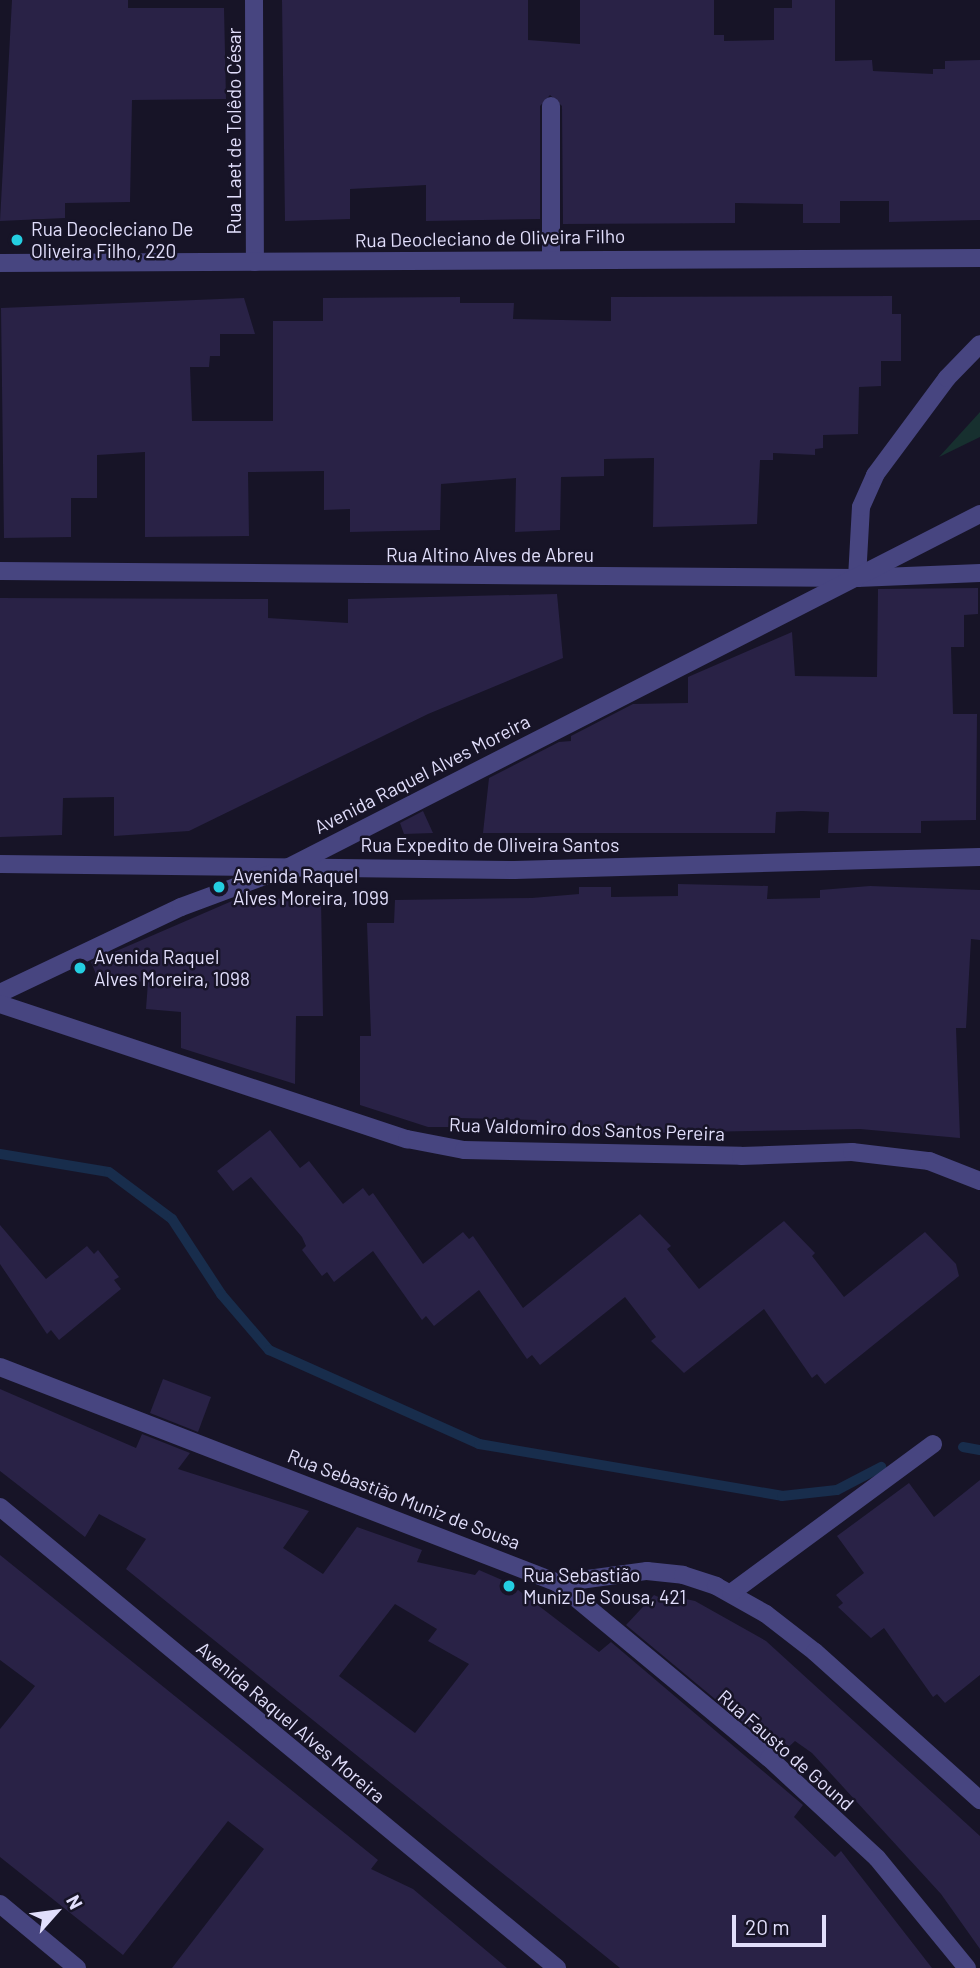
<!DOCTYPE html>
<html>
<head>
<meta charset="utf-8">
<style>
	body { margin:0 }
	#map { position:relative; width:980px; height:1968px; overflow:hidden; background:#171427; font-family:Barlow,sans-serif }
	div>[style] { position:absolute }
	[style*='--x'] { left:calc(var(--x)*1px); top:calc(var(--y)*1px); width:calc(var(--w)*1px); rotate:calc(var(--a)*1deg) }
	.green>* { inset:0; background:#17302f }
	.stream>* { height:10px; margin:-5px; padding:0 5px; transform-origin:5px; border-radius:5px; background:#182d4c }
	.building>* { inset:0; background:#292246 }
	.minor>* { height:18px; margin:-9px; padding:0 9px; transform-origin:9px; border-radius:9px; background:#474580 }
	.tertiary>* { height:18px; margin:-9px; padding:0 9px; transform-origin:9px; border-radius:9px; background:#474580 }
	.dots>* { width:19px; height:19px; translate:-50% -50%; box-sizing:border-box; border:4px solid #171427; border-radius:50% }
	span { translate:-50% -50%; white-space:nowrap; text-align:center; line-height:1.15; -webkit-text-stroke:5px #171427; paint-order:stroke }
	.street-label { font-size:19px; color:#e1defb }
	.poi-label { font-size:19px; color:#e1defb }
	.left { translate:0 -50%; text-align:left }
	.north { position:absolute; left:21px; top:1877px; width:70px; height:70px; -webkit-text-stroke:5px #171427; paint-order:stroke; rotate:62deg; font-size:19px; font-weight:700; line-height:28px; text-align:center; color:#e1defb }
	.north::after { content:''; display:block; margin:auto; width:24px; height:32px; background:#e1defb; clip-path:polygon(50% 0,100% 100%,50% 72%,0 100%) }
	.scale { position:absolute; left:732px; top:1915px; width:94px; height:32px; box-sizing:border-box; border:4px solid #e1defb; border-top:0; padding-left:9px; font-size:21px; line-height:24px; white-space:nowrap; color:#e1defb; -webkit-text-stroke:5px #171427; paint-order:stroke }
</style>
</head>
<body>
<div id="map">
	<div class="green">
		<div style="clip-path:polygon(980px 412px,980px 437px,939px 457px)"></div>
	</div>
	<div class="stream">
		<div style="--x:0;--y:1154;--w:110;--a:9.4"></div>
		<div style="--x:109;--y:1172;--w:79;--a:36.7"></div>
		<div style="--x:172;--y:1219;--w:90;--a:56.8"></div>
		<div style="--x:221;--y:1294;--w:74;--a:49.4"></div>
		<div style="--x:269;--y:1350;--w:230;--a:24.1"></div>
		<div style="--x:479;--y:1444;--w:307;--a:9.7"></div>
		<div style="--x:782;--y:1496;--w:55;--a:-6.2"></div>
		<div style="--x:837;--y:1490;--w:50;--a:-27.6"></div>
		<div style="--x:963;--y:1447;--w:17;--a:10"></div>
	</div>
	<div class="building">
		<div style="clip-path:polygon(12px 0,128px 0,128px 8px,224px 8px,226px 99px,132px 100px,130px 202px,65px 203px,65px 218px,0 221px)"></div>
		<div style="clip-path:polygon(282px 0,528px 0,528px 40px,580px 44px,580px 0,714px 0,714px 35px,724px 35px,724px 41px,774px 40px,774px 8px,792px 8px,792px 0,835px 0,835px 61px,872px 60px,873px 71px,933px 74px,933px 69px,945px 69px,945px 61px,980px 60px,980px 220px,889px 222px,889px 201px,840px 201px,840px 223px,803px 223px,803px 204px,735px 203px,735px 223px,563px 224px,562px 106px,550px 95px,540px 106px,540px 219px,426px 221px,426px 185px,350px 189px,350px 219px,285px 221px)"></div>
		<div style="clip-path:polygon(892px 296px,892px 314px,901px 314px,901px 361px,881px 361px,881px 386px,859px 387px,858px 434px,823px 435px,823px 448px,815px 449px,815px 455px,773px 453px,773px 460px,760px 460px,757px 524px,653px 527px,654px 458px,604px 459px,604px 476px,561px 477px,560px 530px,515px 532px,516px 478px,441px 484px,440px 530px,350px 532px,350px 509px,324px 510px,324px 471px,248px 472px,249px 536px,145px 537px,145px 452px,97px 455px,97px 498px,71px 498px,71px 537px,4px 538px,1px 308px,244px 298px,255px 334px,220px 334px,220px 356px,210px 356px,209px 367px,190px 367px,192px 421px,273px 421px,273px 321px,323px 321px,323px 298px,460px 297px,460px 303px,514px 303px,513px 319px,611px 321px,611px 297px)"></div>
		<div style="clip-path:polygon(978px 588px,978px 614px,964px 615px,964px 647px,951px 647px,953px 714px,977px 714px,976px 820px,921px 821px,921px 833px,828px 833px,829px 812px,802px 811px,776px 812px,775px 833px,483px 833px,489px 778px,559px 742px,571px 741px,571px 736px,633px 704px,688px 703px,688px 677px,792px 632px,795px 676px,877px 677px,878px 589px)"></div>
		<div style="clip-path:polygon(557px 594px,563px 658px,428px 714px,189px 831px,114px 836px,114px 797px,63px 798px,62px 835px,0 837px,0 598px,268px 599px,268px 618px,348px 623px,348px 599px)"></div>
		<div style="clip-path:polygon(423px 811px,433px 833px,404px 834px,400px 823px)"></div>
		<div style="clip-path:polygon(678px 884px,768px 886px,767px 899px,820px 898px,820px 890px,870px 886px,980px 890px,980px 940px,971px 939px,966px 1028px,956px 1028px,960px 1138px,860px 1129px,536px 1135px,537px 1120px,459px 1118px,459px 1127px,428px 1127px,360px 1105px,360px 1036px,371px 1036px,367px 923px,394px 923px,395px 900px,532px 898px,579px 894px,579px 887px,611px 887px,611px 897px,678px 896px)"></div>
		<div style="clip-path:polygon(239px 898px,321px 899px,323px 1016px,296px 1016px,295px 1084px,181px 1048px,181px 1012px,146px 1009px,148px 982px,98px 979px,91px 962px)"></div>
		<div style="clip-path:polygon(270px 1130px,300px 1168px,309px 1161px,343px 1204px,363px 1188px,369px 1196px,373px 1193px,423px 1264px,463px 1232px,469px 1239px,473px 1236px,523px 1308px,640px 1214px,671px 1246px,667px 1249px,699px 1289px,784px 1221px,815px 1253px,812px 1256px,844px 1297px,925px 1232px,956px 1264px,959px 1276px,825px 1384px,817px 1374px,812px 1378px,764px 1309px,684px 1373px,651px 1341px,656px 1337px,625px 1297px,540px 1365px,532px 1355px,527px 1359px,479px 1290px,434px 1326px,426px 1316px,422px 1320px,373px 1251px,334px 1282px,327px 1272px,322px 1276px,302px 1250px,306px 1246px,302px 1237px,251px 1177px,233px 1191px,217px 1171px)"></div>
		<div style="clip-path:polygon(0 1225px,46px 1279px,87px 1246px,94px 1254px,98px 1250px,119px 1277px,114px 1280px,121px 1289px,59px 1340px,51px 1330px,47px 1334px,0 1264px)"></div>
		<div style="clip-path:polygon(163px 1379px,211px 1397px,198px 1432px,150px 1413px)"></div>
		<div style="clip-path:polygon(evenodd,0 1389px,136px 1448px,142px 1434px,190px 1453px,178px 1469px,309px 1511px,283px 1548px,323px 1574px,357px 1527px,422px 1550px,417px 1562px,475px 1575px,479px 1570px,509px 1583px,599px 1652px,611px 1642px,803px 1805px,794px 1817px,835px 1857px,841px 1851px,932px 1968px,620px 1968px,126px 1569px,146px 1539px,99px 1514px,85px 1537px,0 1471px,0 1389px,395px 1604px,437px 1629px,428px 1641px,469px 1664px,415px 1733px,339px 1676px,395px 1604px)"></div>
		<div style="clip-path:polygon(980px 1480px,980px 1675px,945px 1703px,937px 1694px,933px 1697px,884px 1628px,871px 1638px,838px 1607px,843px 1603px,836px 1595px,864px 1573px,837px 1536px,909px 1483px,934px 1517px)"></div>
		<div style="clip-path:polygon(0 1555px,378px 1860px,371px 1869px,413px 1889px,507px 1968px,172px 1968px,264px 1849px,228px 1821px,123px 1955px,0 1857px,0 1729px,35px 1686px,0 1660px)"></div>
		<div style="clip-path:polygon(654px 1595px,667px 1601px,672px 1596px,695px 1601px,766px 1641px,980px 1836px,980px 1949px,941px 1894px,812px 1753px,795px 1741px,781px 1754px,626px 1625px)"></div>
	</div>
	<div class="minor">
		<div style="--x:254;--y:0;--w:262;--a:89.8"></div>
		<div style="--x:551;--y:106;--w:151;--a:90"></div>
		<div style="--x:0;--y:571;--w:857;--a:0.47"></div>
		<div style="--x:857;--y:578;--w:123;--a:-2.3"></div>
		<div style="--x:857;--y:578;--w:71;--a:-86.8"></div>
		<div style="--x:861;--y:507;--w:35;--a:-66"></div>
		<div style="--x:875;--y:475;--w:121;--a:-53.4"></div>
		<div style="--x:947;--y:378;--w:47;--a:-45.9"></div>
		<div style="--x:0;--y:864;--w:514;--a:0.67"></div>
		<div style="--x:514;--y:870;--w:466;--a:-1.6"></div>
		<div style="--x:0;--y:993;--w:200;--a:-25.4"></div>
		<div style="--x:181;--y:907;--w:115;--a:-20.3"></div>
		<div style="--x:289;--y:867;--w:776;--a:-27.06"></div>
		<div style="--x:0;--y:1004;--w:429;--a:18.4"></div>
		<div style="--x:407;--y:1139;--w:58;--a:10.9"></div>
		<div style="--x:464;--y:1150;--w:277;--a:1.2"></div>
		<div style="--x:741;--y:1156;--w:111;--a:-2.1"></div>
		<div style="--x:852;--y:1152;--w:78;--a:6.7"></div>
		<div style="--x:929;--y:1161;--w:55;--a:21.4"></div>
		<div style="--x:0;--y:1367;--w:598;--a:21.16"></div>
		<div style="--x:558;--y:1583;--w:90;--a:-7.7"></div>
		<div style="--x:647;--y:1571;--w:36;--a:6"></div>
		<div style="--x:683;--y:1575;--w:35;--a:18"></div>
		<div style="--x:716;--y:1586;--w:57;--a:29.2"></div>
		<div style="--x:766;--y:1614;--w:62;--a:37.8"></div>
		<div style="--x:815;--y:1652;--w:222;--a:41.9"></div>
		<div style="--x:0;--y:1507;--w:723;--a:39.61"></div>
		<div style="--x:558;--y:1583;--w:274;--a:39.7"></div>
		<div style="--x:769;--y:1758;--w:147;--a:42.8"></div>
		<div style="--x:877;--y:1858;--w:142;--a:50.7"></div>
		<div style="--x:731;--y:1593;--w:251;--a:-36.4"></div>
		<div style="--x:0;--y:1904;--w:100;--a:39.7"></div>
	</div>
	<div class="tertiary">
		<div style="--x:0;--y:263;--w:980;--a:-0.29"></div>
	</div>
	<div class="dots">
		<div style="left:17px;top:240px;background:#24cee1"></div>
		<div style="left:219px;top:887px;background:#24cee1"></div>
		<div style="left:80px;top:968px;background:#24cee1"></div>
		<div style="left:509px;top:1586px;background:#24cee1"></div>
	</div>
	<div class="street-label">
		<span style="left:234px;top:131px;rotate:-90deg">Rua Laet de Tolêdo César</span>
		<span style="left:490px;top:238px;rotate:-1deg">Rua Deocleciano de Oliveira Filho</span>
		<span style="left:490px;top:555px">Rua Altino Alves de Abreu</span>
		<span style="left:422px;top:774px;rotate:-27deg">Avenida Raquel Alves Moreira</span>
		<span style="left:490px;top:845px">Rua Expedito de Oliveira Santos</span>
		<span style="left:587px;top:1129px;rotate:2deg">Rua Valdomiro dos Santos Pereira</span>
		<span style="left:404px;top:1499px;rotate:21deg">Rua Sebastião Muniz de Sousa</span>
		<span style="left:291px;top:1722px;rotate:40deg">Avenida Raquel Alves Moreira</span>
		<span style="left:786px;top:1750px;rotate:41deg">Rua Fausto de Gound</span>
	</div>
	<div class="poi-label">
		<span class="left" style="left:31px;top:240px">Rua Deocleciano De<br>Oliveira Filho, 220</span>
		<span class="left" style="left:233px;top:887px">Avenida Raquel<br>Alves Moreira, 1099</span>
		<span class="left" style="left:94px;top:968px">Avenida Raquel<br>Alves Moreira, 1098</span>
		<span class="left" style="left:523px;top:1586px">Rua Sebastião<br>Muniz De Sousa, 421</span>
	</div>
	<div class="north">N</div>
	<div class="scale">20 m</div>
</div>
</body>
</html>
